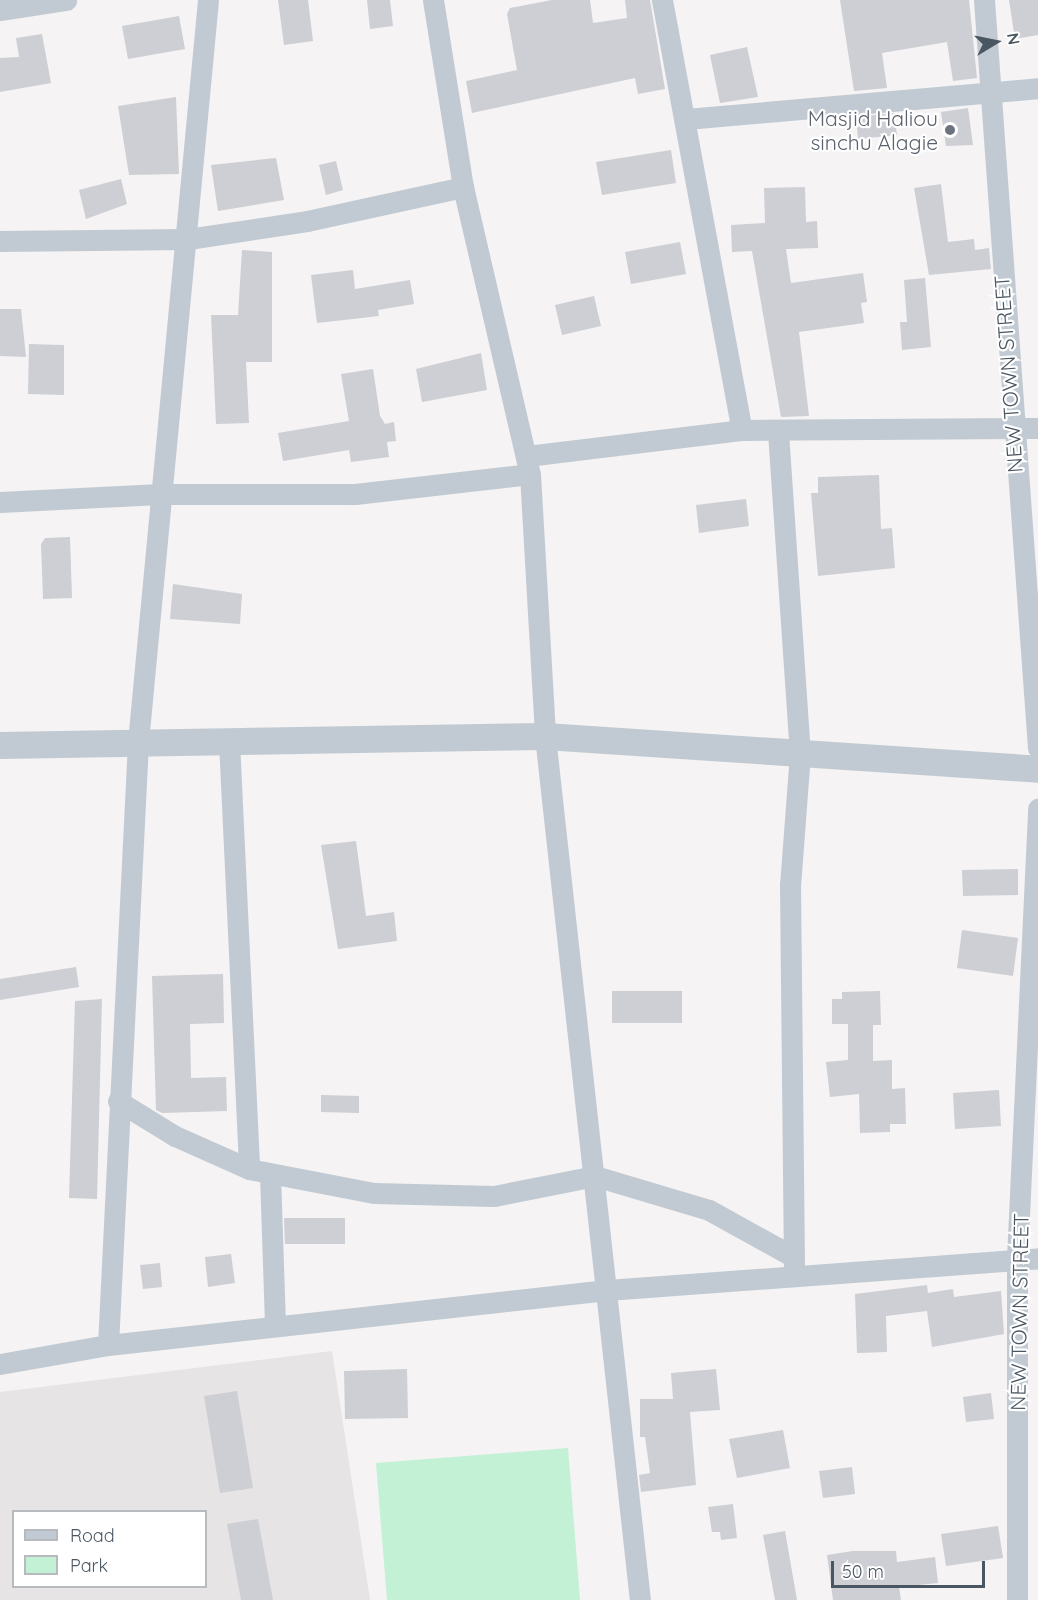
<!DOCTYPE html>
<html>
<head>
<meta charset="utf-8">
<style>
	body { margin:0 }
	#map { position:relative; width:1038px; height:1600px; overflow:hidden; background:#f5f3f3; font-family:Quicksand,sans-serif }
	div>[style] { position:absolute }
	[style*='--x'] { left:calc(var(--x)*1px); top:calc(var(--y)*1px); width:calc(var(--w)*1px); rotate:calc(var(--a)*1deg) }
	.education>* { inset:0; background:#e6e4e5 }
	.green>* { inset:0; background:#c3f1d5 }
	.building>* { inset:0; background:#cdcfd5 }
	.minor>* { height:21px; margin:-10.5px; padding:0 10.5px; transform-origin:10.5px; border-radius:10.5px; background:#c1cad2 }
	.tertiary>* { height:27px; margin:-13.5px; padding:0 13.5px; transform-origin:13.5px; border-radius:13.5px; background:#c1cad2 }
	.dots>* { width:16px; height:16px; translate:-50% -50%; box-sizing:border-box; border:3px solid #fff; border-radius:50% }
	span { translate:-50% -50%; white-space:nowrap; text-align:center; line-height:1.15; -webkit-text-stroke:4.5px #fff; paint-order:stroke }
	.worship-label { font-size:21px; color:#5b616d }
	.right { translate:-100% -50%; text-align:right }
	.street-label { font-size:21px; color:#4a5661 }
	.legend { position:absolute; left:12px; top:1510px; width:195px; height:78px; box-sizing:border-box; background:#fff; border:2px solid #b7bbc0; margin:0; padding:8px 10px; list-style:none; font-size:18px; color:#4a5661 }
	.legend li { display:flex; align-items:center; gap:12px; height:30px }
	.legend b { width:30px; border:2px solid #b7bbc0 }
	.north { position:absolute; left:966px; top:12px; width:60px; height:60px; -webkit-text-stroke:4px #fff; paint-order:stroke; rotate:80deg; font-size:16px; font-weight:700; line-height:24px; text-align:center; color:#4a5661 }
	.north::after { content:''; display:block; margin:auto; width:21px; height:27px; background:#4a5661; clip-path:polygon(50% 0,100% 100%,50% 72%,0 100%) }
	.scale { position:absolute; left:831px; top:1561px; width:154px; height:27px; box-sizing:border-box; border:3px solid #4a5661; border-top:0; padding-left:8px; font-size:18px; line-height:21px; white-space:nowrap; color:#4a5661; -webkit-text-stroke:4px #fff; paint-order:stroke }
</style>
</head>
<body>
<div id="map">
	<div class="education">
		<div style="clip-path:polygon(evenodd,332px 1351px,370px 1600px,0 1600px,0 1392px,332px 1351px,14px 1512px,206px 1512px,206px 1586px,14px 1586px,14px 1512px)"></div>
	</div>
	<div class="green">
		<div style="clip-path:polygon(568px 1448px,580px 1600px,387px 1600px,376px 1463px)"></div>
	</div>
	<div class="building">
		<div style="clip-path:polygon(278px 0,308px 0,313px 41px,284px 45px)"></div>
		<div style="clip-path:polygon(367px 0,390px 0,393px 26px,370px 29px)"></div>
		<div style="clip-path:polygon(552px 0,590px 0,593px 23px,627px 18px,625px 0,650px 0,665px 89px,638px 94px,635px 78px,472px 113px,466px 81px,517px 70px,507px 14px,510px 8px)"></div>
		<div style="clip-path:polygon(840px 0,969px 0,977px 78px,953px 81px,947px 42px,882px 53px,887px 88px,854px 91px)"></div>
		<div style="clip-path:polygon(1009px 0,1038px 0,1038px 35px,1015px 39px)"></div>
		<div style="clip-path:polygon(179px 16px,185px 49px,128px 59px,122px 26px)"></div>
		<div style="clip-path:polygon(42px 34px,51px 83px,0 92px,0 58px,19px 57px,16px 38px)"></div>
		<div style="clip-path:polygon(747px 47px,758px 97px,720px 103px,710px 55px)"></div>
		<div style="clip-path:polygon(176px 97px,179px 174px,129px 175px,118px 106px)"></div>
		<div style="clip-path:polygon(968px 108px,973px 145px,946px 146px,941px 112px)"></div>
		<div style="clip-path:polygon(894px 113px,897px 135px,858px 139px,856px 117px)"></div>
		<div style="clip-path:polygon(671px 150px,676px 183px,602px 195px,596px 162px)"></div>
		<div style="clip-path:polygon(276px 158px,284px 200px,218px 211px,211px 165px)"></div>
		<div style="clip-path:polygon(336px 161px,343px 190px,326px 195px,319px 165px)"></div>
		<div style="clip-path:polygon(121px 179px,127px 204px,86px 219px,79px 190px)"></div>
		<div style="clip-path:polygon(941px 184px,948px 242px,974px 239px,975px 250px,989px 248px,991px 269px,929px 275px,914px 188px)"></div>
		<div style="clip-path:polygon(805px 187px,806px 222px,817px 221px,818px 248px,786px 249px,791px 283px,863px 273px,867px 302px,861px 303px,864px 323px,799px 332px,809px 416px,781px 417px,752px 251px,732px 252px,731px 225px,765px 223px,764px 188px)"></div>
		<div style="clip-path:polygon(680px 242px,686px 274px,631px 284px,625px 252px)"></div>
		<div style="clip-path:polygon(242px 250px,272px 252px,272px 362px,246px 362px,249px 423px,216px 424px,211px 315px,238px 315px)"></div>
		<div style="clip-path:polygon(353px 270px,355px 289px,410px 280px,414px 304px,378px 310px,379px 316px,317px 323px,311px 275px)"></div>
		<div style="clip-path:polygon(925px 278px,931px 347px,902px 350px,900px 322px,907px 322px,904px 280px)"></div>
		<div style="clip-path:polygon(594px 296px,601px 326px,562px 335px,555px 305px)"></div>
		<div style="clip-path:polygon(0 309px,21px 309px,26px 357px,0 356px)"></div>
		<div style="clip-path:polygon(29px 344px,64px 345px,64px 395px,28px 394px)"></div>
		<div style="clip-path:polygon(481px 353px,487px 390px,422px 402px,416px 369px)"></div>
		<div style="clip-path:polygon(373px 369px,380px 416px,385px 424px,394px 422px,396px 441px,387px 442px,389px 457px,351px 462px,349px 450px,283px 461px,278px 433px,349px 421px,341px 374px)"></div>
		<div style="clip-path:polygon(879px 475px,881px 529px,892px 528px,895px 568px,818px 576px,811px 493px,818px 493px,818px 477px)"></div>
		<div style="clip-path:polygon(746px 499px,749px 526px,699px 533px,696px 505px)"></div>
		<div style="clip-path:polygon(70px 537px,72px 598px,43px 599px,41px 544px,45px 538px)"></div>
		<div style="clip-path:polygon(173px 584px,242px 594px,240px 624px,170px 619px)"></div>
		<div style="clip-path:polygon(356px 841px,366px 916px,394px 912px,397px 941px,338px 949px,321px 845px)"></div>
		<div style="clip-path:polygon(1018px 869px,1018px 895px,963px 896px,962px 870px)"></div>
		<div style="clip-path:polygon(962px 930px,1018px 938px,1013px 976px,957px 968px)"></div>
		<div style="clip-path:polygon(76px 967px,79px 987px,0 1000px,0 979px)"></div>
		<div style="clip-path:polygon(223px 974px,224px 1023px,190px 1024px,191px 1078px,226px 1077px,227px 1111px,162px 1113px,156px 1110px,152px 976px)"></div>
		<div style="clip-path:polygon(612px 991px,682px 991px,682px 1023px,612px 1023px)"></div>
		<div style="clip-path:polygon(880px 991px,881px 1025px,873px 1025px,873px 1061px,892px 1060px,892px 1089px,905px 1088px,906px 1124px,890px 1124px,890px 1132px,860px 1133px,859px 1094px,830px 1097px,826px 1062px,848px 1060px,848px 1024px,832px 1024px,832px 999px,842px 999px,842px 992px)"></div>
		<div style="clip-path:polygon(102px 999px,97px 1199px,69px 1198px,75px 1001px)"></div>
		<div style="clip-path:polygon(999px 1090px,1001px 1126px,955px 1129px,953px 1093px)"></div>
		<div style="clip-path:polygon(321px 1095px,359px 1096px,359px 1113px,321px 1112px)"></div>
		<div style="clip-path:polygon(284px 1218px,345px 1218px,345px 1244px,285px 1244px)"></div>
		<div style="clip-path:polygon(231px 1254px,235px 1283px,208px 1287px,205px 1257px)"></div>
		<div style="clip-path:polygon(160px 1263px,162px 1287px,143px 1289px,140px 1265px)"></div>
		<div style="clip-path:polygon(927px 1285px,928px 1293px,953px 1289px,954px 1297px,1001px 1291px,1004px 1334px,932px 1347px,927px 1311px,886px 1316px,887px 1352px,857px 1353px,855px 1294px)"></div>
		<div style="clip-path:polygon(407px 1369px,408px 1418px,345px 1419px,344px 1371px)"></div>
		<div style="clip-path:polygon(716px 1369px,720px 1410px,690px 1412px,696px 1485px,641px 1492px,639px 1475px,650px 1473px,645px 1437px,640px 1437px,640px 1399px,673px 1399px,671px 1373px)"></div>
		<div style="clip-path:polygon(237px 1391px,253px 1488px,220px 1493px,204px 1396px)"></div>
		<div style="clip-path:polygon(991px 1393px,994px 1419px,966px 1422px,963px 1397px)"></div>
		<div style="clip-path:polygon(783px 1430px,790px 1468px,737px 1478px,729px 1439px)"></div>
		<div style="clip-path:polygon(852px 1467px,855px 1494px,823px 1498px,819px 1471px)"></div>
		<div style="clip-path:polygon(733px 1504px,737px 1538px,721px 1540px,720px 1532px,712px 1532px,708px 1507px)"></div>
		<div style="clip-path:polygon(258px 1519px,273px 1600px,241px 1600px,227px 1524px)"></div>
		<div style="clip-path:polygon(998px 1526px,1003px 1558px,946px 1566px,941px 1534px)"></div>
		<div style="clip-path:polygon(785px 1531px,797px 1600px,775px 1600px,763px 1535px)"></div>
		<div style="clip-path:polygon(853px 1551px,896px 1551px,897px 1562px,935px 1557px,938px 1583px,899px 1587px,901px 1600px,833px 1600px,827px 1555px)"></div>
	</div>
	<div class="minor">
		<div style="--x:433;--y:0;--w:189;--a:80.9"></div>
		<div style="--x:463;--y:187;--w:295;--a:76.9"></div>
		<div style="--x:530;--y:474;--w:262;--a:86.7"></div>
		<div style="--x:545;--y:736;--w:869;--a:83.73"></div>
		<div style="--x:662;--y:0;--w:437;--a:79.5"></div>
		<div style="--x:984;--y:0;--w:750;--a:85.87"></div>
		<div style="--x:0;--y:10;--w:67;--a:-8.6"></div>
		<div style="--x:686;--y:119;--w:353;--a:-5"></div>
		<div style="--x:0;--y:241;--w:188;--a:-0.6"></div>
		<div style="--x:188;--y:239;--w:120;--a:-8.6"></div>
		<div style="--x:307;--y:221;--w:160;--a:-12.3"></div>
		<div style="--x:778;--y:432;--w:322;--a:86.1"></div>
		<div style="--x:800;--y:753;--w:132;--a:94.3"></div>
		<div style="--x:790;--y:885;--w:391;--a:89.4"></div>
		<div style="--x:527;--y:456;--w:217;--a:-6.9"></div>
		<div style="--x:742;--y:430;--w:296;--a:-0.4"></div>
		<div style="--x:0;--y:502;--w:160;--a:-2.9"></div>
		<div style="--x:160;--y:494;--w:195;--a:0"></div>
		<div style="--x:355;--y:494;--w:176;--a:-6.5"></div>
		<div style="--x:229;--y:741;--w:428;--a:87.3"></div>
		<div style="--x:118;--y:1101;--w:67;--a:31.6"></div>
		<div style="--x:175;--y:1136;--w:81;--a:24"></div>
		<div style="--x:249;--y:1169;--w:127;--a:10.9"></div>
		<div style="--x:374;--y:1193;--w:120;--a:1.4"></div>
		<div style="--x:494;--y:1196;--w:103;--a:-11.2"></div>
		<div style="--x:595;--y:1176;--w:119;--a:16.6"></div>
		<div style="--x:709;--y:1210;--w:95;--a:29"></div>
		<div style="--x:270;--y:1174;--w:152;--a:88.1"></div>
		<div style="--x:108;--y:1345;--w:502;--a:-6.29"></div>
		<div style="--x:607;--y:1290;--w:432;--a:-4.2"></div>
		<div style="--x:0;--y:1364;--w:110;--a:-10"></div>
		<div style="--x:108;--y:1345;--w:604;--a:-87.15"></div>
		<div style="--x:138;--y:742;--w:745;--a:-84.61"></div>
		<div style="--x:1017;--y:1600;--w:342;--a:-90"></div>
		<div style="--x:1017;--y:1258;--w:450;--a:-87.3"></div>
	</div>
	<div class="tertiary">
		<div style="--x:0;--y:745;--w:545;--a:-0.95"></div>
		<div style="--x:545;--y:736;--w:494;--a:3.8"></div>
	</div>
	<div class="dots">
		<div style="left:950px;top:130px;background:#6b7280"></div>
	</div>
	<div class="worship-label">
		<span class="right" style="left:938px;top:130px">Masjid Haliou<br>sinchu Alagie</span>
	</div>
	<div class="street-label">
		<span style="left:1008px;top:374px;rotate:-94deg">NEW TOWN STREET</span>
		<span style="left:1019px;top:1312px;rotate:-89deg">NEW TOWN STREET</span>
	</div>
	<ul class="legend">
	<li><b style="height:8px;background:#c1cad2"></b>Road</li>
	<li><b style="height:16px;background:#c3f1d5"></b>Park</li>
	</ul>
	<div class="north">N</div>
	<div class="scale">50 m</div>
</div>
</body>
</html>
